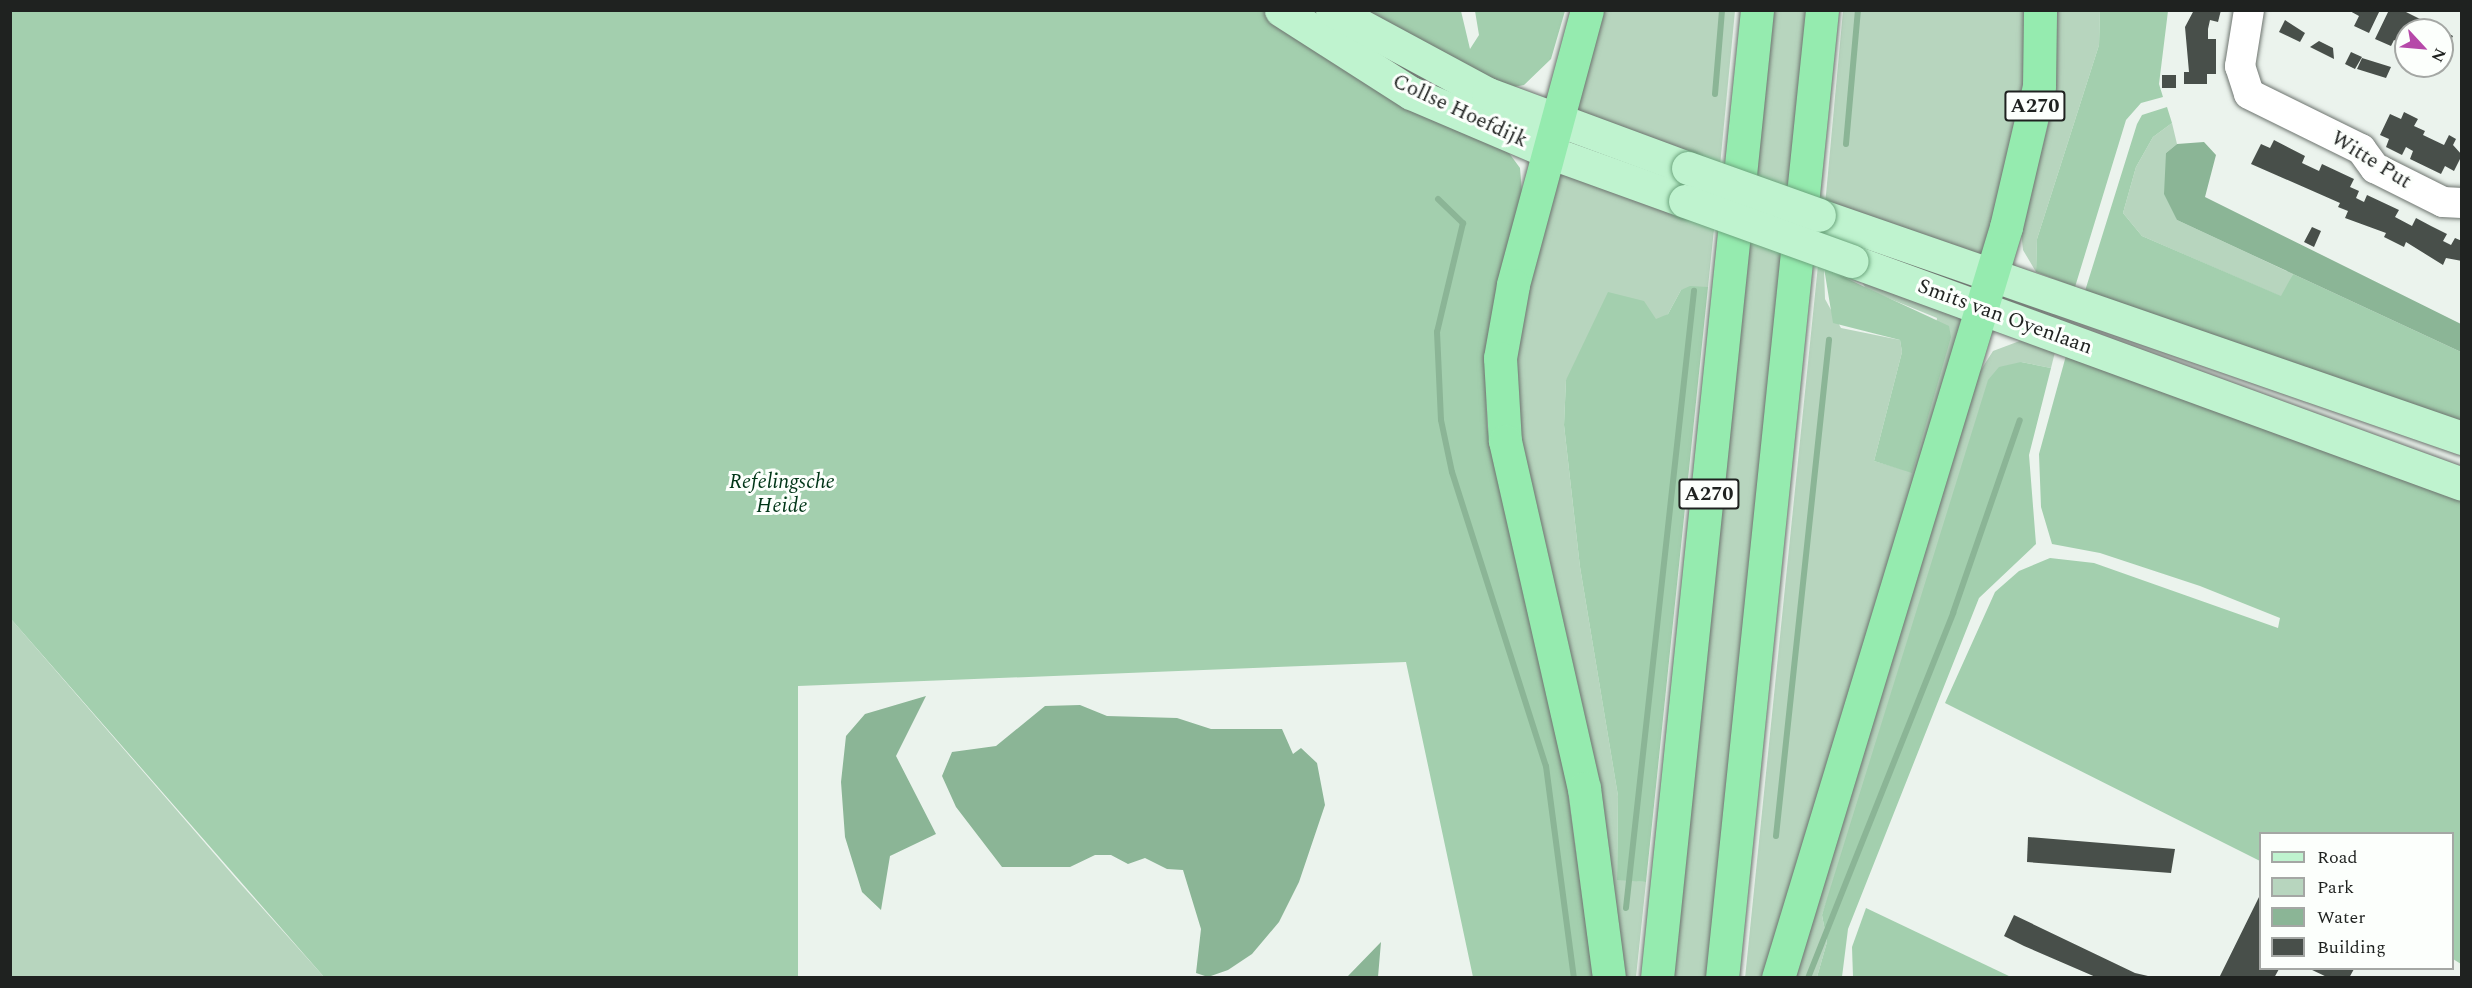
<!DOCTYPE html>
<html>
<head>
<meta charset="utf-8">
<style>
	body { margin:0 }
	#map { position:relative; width:2472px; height:988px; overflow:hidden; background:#ebf3ed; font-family:Spectral,serif }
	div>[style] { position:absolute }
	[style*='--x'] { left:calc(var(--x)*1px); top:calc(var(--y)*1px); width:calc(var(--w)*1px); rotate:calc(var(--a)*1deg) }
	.green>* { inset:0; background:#b7d5be }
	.forest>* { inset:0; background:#a3cfae }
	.water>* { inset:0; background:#8bb596 }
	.stream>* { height:6px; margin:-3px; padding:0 3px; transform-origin:3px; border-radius:3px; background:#8bb596 }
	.building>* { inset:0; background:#484f4a }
	.roads { filter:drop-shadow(0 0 2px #6d746f) drop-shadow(0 0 2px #6d746f) }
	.minor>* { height:30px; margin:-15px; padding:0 15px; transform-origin:15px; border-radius:15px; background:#fff }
	.major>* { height:33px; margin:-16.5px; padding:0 16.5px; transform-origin:16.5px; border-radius:16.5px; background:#bff3cf }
	.highway>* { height:33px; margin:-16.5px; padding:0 16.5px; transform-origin:16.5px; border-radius:16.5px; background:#95ebaf }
	.bridges { filter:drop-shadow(0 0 2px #6ca57d) drop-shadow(0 0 2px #6ca57d) }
	.major-bridge>* { height:33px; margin:-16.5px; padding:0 16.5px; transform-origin:16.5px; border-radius:16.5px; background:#bff3cf }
	span { translate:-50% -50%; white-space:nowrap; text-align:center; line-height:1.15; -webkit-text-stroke:6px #fcfffc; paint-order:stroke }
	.shield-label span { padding:2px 4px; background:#fcfffc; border:2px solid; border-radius:4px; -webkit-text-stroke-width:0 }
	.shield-label { font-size:20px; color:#1f2220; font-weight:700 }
	.street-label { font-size:21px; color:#1f2220 }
	.park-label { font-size:21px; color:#003517; font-style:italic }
	.frame { position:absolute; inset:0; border:12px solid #1f2220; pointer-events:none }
	.legend { position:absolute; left:2259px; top:832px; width:195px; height:138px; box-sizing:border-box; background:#fcfffc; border:2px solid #a4a7a4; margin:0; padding:8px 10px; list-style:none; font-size:18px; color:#1f2220 }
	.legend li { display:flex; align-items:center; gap:12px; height:30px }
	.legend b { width:30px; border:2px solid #a4a7a4 }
	.north { position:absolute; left:2394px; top:18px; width:60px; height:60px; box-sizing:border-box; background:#fcfffc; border:2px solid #a4a7a4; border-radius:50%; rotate:116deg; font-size:16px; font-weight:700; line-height:24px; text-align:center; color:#1f2220 }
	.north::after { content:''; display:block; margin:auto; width:21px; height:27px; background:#b649a9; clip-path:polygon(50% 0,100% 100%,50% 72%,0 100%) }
</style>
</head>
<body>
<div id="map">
	<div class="green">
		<div style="clip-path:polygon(1600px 11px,1735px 11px,1720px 166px,1572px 118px)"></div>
		<div style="clip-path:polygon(1768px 11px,1811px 11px,1710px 977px,1668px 978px)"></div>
		<div style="clip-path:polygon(1843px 11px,2027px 11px,2030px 52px,1983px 260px,1825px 205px)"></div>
		<div style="clip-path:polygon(2055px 11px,2100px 11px,2099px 45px,2037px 239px,2036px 272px,2023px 250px,2021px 232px,2052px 109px)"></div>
		<div style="clip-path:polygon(2172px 123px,2177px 144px,2166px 153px,2177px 220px,2293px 274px,2282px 297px,2142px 236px,2123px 213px,2136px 167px,2153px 137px)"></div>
		<div style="clip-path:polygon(1563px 169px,1714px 229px,1708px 287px,1681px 290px,1668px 314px,1566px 380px,1564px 425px,1580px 567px,1618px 796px,1617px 879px,1646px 882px,1636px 977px,1618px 977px,1507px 367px,1557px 173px)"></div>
		<div style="clip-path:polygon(1818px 265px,1824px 268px,1825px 299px,1841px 328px,1900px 340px,1902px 352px,1874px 461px,1912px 472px,1937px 318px,1866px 289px,1862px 282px,1963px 313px,1770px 977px,1745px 978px)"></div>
		<div style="clip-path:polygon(2025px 339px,2056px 348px,2051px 368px,2021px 362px,1822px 915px,1827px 942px,1817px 977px,1795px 978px,1979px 373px,1993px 351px)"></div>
		<div style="clip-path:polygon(11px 619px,238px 881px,324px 977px,11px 977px)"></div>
	</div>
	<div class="forest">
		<div style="clip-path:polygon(10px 11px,1271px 11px,1509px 153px,1520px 168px,1522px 192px,1485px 354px,1487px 427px,1567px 786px,1593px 977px,1473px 977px,1406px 662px,798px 686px,798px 977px,324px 977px,11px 619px)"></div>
		<div style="clip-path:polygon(1346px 11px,1461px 11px,1470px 49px,1479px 35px,1475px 11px,1565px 11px,1551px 59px,1524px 85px,1509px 88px)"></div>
		<div style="clip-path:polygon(2100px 11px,2168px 11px,2159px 84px,2163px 97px,2141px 103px,2126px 120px,2075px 287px,2036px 272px,2037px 239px,2099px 45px)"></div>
		<div style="clip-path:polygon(2167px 107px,2172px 123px,2153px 137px,2136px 167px,2123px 213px,2142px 236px,2281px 296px,2293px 274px,2461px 352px,2461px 427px,2085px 291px,2137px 124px,2142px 115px)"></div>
		<div style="clip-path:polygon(1824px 268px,1949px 326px,1951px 337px,1912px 473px,1874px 461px,1902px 352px,1900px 340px,1833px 323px)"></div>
		<div style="clip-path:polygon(1690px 286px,1708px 287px,1646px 882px,1617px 880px,1618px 796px,1580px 567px,1564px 425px,1566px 380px,1608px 292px,1644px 301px,1656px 319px,1668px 314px,1681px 290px)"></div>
		<div style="clip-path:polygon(2067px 352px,2461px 495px,2461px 964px,2453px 959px,2452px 834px,2260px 834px,2260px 861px,1945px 703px,1995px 592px,2019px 571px,2050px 558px,2094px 563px,2278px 628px,2280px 618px,2200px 586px,2100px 553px,2052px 544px,2041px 507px,2039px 454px)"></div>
		<div style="clip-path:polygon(2021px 362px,2051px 368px,2029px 455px,2036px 544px,1979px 598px,1848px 929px,1842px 977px,1817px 977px,1827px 942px,1822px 915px,1988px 380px,1999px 367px)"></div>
		<div style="clip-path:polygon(1866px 908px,2011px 977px,1853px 977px,1852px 947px)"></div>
	</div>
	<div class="water">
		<div style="clip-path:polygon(2204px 142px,2216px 155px,2205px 197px,2461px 324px,2461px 352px,2177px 220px,2164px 194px,2166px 153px,2177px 144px)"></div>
		<div style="clip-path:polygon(926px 696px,896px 756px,936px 834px,890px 856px,881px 910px,862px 892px,845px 837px,841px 782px,846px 736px,865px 714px)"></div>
		<div style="clip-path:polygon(1080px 705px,1107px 716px,1177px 718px,1211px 729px,1282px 729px,1293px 754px,1301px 748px,1317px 763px,1325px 805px,1299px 882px,1279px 922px,1252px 954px,1228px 970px,1208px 977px,1196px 973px,1201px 929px,1183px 870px,1167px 869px,1145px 858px,1128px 864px,1111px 855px,1095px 855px,1070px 867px,1002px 867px,956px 807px,942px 776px,952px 752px,996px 746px,1045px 706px)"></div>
		<div style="clip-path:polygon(1381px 942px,1378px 977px,1346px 977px,1348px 976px)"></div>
	</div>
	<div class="stream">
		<div style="--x:1715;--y:94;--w:84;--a:-85.2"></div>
		<div style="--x:1846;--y:144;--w:135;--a:-84.9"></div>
		<div style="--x:1438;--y:199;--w:35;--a:44"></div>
		<div style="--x:1463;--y:223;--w:112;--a:103.4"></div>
		<div style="--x:1437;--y:332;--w:88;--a:87.4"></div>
		<div style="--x:1441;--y:420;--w:53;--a:78.1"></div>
		<div style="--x:1452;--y:472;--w:309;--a:72.3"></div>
		<div style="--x:1546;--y:766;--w:214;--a:82.5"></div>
		<div style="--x:1776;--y:836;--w:499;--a:-83.9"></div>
		<div style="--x:1626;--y:908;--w:621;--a:-83.71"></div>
		<div style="--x:1808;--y:978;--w:393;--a:-68.3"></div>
		<div style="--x:1953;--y:613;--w:204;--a:-70.9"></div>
	</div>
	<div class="building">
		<div style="clip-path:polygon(2194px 10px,2221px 10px,2218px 22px,2210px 20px,2208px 29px,2208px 39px,2216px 39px,2216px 74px,2207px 74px,2207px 84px,2184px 84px,2184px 72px,2189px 72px,2185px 27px)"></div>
		<div style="clip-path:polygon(2348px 10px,2380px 10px,2369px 33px,2354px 26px,2359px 16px)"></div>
		<div style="clip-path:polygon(2389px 10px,2402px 10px,2442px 30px,2406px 30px,2403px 60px,2396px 57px,2403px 44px,2394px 40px,2391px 46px,2375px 39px)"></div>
		<div style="clip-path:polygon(2285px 20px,2305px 33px,2300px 42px,2279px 32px)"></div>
		<div style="clip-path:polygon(2442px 30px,2453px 36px,2442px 57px)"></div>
		<div style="clip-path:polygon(2319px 41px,2333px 48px,2334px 59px,2310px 47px)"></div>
		<div style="clip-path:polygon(2351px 52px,2362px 57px,2355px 69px,2345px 64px)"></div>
		<div style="clip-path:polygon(2362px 58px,2391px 67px,2386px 78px,2357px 69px)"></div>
		<div style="clip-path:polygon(2162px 75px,2176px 75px,2176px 88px,2162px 88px)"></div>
		<div style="clip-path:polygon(2404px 112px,2418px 119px,2414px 126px,2425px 131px,2423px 135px,2444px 145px,2449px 135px,2456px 139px,2453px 145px,2462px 155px,2454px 171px,2445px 166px,2441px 174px,2410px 159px,2413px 151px,2406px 147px,2402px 155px,2386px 147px,2389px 139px,2380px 135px,2390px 114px,2401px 119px)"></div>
		<div style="clip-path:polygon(2274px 140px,2305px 156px,2302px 163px,2319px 171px,2322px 164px,2354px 179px,2350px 187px,2359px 191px,2356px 198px,2364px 202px,2367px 195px,2399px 210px,2395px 217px,2412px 226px,2416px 218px,2431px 226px,2447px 234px,2443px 241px,2451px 245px,2455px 238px,2462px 241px,2462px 261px,2446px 258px,2443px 265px,2406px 242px,2404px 247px,2384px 237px,2386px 233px,2345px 218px,2348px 211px,2338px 207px,2340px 203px,2251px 164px,2261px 144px,2270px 148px)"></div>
		<div style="clip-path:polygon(2312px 227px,2321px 231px,2314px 247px,2304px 242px)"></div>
		<div style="clip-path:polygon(2028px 837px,2175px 849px,2171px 873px,2027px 862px)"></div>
		<div style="clip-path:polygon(2260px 895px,2260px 969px,2279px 969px,2274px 978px,2219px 978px)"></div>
		<div style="clip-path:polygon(2014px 915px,2135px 973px,2148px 976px,2098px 978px,2024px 946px,2004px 936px)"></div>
		<div style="clip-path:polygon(2310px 969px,2354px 969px,2349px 978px,2329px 978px)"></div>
	</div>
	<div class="roads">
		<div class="minor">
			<div style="--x:2249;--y:10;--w:57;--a:99.1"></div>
			<div style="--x:2240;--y:66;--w:29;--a:72"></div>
			<div style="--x:2249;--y:94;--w:125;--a:26.2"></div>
			<div style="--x:2361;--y:149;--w:24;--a:54"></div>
			<div style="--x:2375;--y:168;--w:76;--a:26.6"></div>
			<div style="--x:2443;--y:202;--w:19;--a:3"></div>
		</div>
		<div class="major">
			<div style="--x:1281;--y:10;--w:154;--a:32.6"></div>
			<div style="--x:1411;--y:93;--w:150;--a:23.1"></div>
			<div style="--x:1549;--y:152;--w:145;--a:19.8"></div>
			<div style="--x:1332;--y:10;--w:177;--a:28.3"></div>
			<div style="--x:1488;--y:94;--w:213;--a:20.3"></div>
			<div style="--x:1819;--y:215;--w:681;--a:19.13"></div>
			<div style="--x:1852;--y:261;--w:649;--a:20.08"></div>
		</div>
		<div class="highway">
			<div style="--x:1587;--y:10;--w:285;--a:105.1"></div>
			<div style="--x:1513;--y:285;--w:74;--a:100.1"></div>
			<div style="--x:1500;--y:358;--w:83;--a:86.6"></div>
			<div style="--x:1505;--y:441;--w:356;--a:77.2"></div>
			<div style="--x:1584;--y:788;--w:192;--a:82.5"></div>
			<div style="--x:1657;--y:978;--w:973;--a:-84.1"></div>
			<div style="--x:1722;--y:978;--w:973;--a:-84.1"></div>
			<div style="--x:1778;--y:978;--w:785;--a:-73.11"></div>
			<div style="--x:2006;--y:227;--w:145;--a:-76.8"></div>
			<div style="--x:2039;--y:86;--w:76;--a:-89.2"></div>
		</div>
	</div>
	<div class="bridges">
		<div class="major-bridge">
			<div style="--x:1688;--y:168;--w:139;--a:19.7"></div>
			<div style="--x:1685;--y:201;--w:177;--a:19.8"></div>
		</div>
	</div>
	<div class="shield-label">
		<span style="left:2035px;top:106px">A270</span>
		<span style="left:1709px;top:494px">A270</span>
	</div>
	<div class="street-label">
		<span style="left:1460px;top:111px;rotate:25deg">Collse Hoefdijk</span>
		<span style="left:2371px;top:160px;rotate:32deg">Witte Put</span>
		<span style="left:2005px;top:317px;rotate:20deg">Smits van Oyenlaan</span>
	</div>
	<div class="park-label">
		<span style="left:782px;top:494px">Refelingsche<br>Heide</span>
	</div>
	<div class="frame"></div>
	<ul class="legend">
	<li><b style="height:8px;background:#bff3cf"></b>Road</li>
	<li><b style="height:16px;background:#b7d5be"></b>Park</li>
	<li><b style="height:16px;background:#8bb596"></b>Water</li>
	<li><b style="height:16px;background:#484f4a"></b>Building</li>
	</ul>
	<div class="north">N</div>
</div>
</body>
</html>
